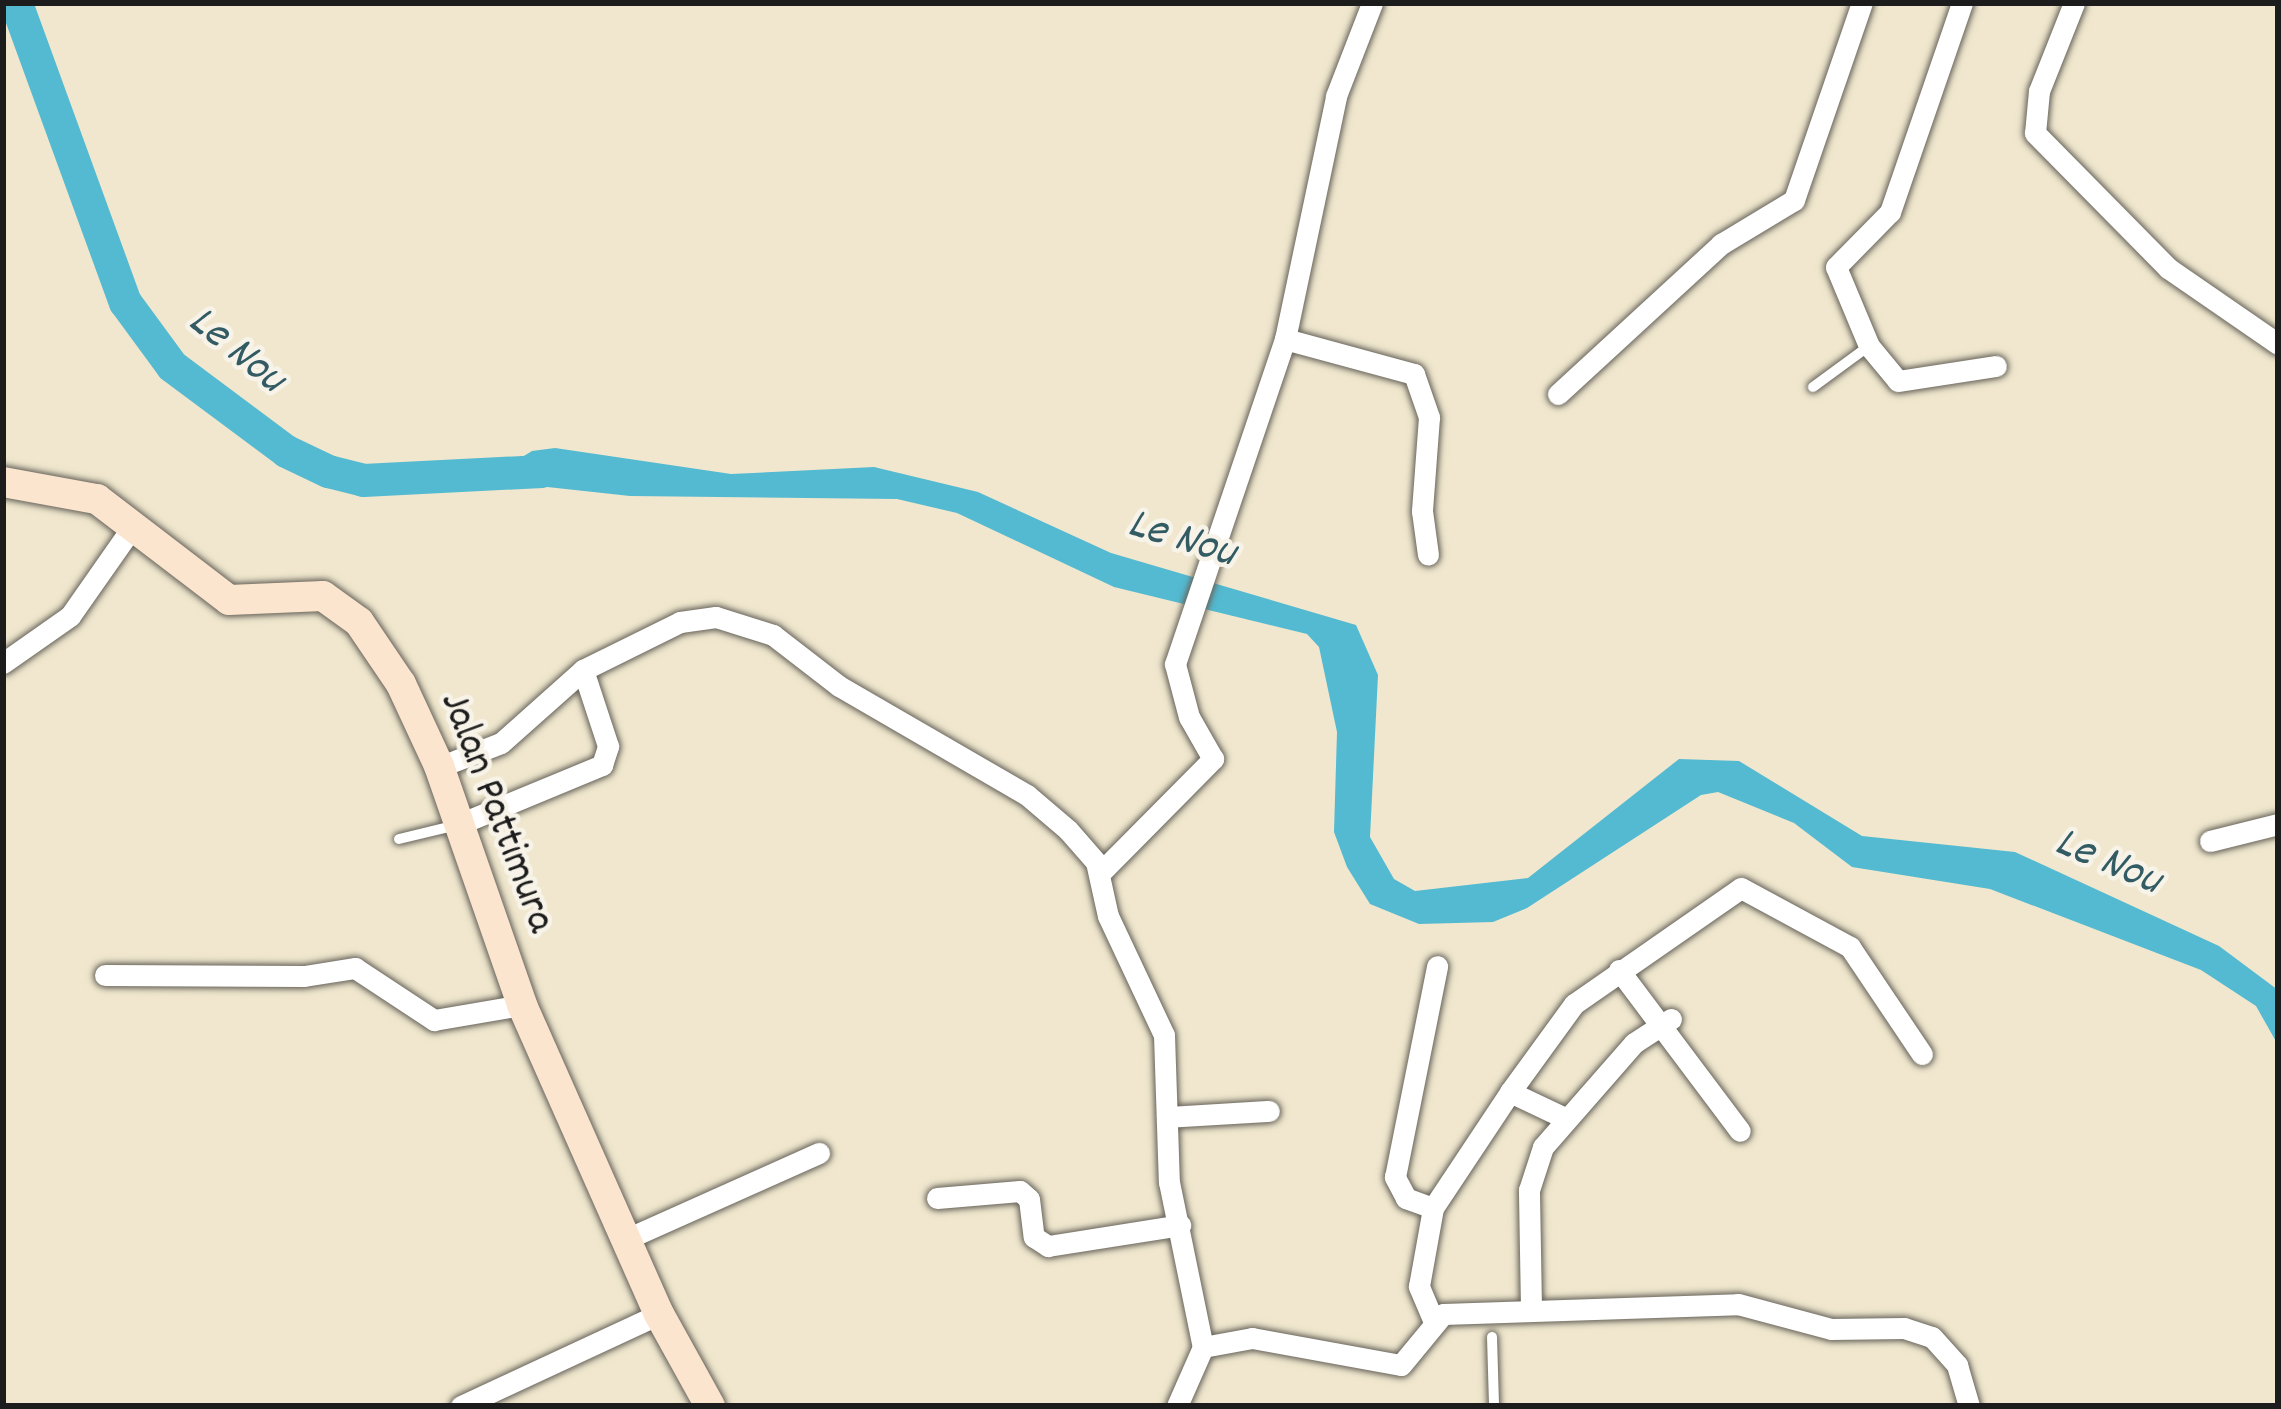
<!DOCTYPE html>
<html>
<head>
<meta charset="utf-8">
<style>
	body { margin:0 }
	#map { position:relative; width:2281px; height:1409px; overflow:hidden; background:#f0e7ce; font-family:Dekko,sans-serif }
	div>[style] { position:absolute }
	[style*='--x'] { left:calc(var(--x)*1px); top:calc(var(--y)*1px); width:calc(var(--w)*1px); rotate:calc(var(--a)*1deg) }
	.water>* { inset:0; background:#53bad1 }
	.river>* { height:33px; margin:-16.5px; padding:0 16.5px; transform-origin:16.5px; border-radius:16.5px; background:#53bad1 }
	.roads { filter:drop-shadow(0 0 3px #66635a) drop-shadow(0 0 3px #66635a) }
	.service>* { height:10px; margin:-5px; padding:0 5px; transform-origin:5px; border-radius:5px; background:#fff }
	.minor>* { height:21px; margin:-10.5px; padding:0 10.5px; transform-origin:10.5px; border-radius:10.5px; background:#fff }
	.secondary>* { height:30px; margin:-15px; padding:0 15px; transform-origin:15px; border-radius:15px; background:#fce5cf }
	span { translate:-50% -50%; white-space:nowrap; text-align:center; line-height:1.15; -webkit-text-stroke:9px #f7f3e8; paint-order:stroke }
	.street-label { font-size:42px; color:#1c1c1c }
	.water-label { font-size:45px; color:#325b64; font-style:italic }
	.frame { position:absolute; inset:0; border:6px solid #1c1c1c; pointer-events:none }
</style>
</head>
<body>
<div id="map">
	<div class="water">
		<div style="clip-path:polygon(555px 448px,731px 474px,874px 467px,978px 492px,1111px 553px,1356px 625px,1378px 675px,1370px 837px,1394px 879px,1415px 891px,1528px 878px,1679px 759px,1739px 761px,1862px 836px,2015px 852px,2219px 946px,2278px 990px,2278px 1045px,2256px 1006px,2201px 970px,1990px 889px,1852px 867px,1794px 823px,1718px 792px,1701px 795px,1527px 908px,1493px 922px,1419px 924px,1370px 904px,1347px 867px,1334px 832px,1337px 732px,1319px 647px,1307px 634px,1114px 587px,957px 513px,897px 499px,630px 496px,529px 485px,498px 472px,532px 451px)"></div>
	</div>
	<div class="river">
		<div style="--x:16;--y:3;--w:318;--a:70"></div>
		<div style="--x:125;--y:302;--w:79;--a:53.7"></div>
		<div style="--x:172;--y:366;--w:142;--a:36.7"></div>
		<div style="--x:286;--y:451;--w:47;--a:25.5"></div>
		<div style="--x:328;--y:471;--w:36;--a:14"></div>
		<div style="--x:363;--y:480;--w:179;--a:-2.9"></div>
	</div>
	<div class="roads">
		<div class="service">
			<div style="--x:1813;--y:387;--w:69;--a:-36.2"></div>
			<div style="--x:399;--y:839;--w:56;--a:-13.5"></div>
			<div style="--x:1492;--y:1337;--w:69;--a:88.3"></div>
		</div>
		<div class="minor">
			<div style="--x:1962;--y:3;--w:221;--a:109"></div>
			<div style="--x:1890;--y:212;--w:77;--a:134.5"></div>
			<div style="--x:1836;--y:267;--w:86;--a:67.3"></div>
			<div style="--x:1869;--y:346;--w:45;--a:50.4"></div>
			<div style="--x:1898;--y:381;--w:99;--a:-8.7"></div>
			<div style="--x:2074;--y:3;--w:95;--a:111.7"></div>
			<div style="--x:2039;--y:91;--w:42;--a:95.4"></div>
			<div style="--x:2035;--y:133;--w:190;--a:45.4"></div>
			<div style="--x:2168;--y:268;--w:134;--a:34.6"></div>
			<div style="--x:1285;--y:339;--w:134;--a:15.2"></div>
			<div style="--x:1414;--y:374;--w:46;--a:70.8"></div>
			<div style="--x:1429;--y:417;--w:94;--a:94.3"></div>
			<div style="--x:1422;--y:511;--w:44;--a:82.2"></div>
			<div style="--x:1558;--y:394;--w:222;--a:-42.6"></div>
			<div style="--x:1721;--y:244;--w:85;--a:-31.1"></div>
			<div style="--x:1794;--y:200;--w:208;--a:-71"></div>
			<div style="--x:3;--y:663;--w:82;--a:-35"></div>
			<div style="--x:70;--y:616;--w:110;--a:-55"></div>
			<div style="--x:439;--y:767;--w:66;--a:-21.2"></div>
			<div style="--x:501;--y:743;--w:110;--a:-41.7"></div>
			<div style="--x:583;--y:670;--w:108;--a:-26.3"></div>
			<div style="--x:680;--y:622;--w:36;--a:-8"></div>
			<div style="--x:716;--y:617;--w:60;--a:17.5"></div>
			<div style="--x:773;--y:635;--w:83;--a:37.7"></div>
			<div style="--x:839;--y:686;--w:217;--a:30.1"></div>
			<div style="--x:1027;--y:795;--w:54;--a:40.5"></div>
			<div style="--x:1068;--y:830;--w:43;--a:48.8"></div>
			<div style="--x:1096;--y:862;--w:55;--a:77.5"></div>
			<div style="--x:1108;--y:916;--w:132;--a:64.8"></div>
			<div style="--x:1164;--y:1035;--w:147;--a:88.1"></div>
			<div style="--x:1169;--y:1182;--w:168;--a:78.4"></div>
			<div style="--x:1203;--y:1347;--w:64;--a:113.8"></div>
			<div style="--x:462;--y:823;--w:152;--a:-22.5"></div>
			<div style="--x:602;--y:765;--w:20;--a:-72"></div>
			<div style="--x:608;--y:746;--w:80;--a:-108.2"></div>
			<div style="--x:2210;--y:841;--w:70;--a:-14"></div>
			<div style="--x:1100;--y:873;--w:161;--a:-45.3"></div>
			<div style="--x:1213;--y:759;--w:48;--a:-119.7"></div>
			<div style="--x:1189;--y:717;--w:55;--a:-104.8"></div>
			<div style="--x:1175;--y:664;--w:343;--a:-71.3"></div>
			<div style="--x:1285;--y:339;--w:248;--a:-78.1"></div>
			<div style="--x:1336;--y:96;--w:100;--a:-68.8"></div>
			<div style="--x:1619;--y:970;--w:201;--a:53.1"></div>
			<div style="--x:105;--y:975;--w:199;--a:0.3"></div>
			<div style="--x:304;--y:976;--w:52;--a:-8.9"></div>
			<div style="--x:355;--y:968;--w:95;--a:33.4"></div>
			<div style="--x:434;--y:1020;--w:89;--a:-9.7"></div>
			<div style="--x:1510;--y:1092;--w:109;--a:-54"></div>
			<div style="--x:1574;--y:1004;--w:203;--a:-34.8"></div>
			<div style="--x:1741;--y:888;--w:124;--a:28.4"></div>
			<div style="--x:1850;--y:947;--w:129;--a:56.1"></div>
			<div style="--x:1167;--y:1117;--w:102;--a:-3.4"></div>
			<div style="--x:937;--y:1198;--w:83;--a:-4.8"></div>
			<div style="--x:1020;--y:1191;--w:12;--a:42"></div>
			<div style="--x:1029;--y:1199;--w:38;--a:83"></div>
			<div style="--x:1034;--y:1237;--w:17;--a:33"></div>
			<div style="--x:1048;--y:1246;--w:134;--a:-9"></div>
			<div style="--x:1433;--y:1208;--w:139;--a:-56.4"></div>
			<div style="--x:1510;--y:1092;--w:63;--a:25.3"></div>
			<div style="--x:631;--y:1237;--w:206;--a:-24.1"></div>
			<div style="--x:1531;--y:1308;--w:118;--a:-91"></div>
			<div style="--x:1529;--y:1190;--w:45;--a:-72"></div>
			<div style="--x:1543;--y:1147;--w:138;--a:-48.8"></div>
			<div style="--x:1634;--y:1043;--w:44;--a:-33"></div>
			<div style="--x:1434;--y:1322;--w:39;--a:-113"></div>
			<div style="--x:1419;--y:1286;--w:79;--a:-79.8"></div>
			<div style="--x:1433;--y:1208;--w:29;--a:-160"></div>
			<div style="--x:1406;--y:1198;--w:24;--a:-118"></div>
			<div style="--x:1395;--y:1177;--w:215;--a:-78.7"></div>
			<div style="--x:1203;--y:1347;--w:50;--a:-10.4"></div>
			<div style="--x:1252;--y:1338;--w:151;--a:10.3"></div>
			<div style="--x:1401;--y:1365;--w:66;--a:-50.5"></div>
			<div style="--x:1443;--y:1314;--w:295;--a:-1.9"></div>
			<div style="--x:1738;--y:1304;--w:96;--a:15"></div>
			<div style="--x:1831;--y:1329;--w:73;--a:-0.8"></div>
			<div style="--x:1904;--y:1328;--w:29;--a:18"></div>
			<div style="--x:1932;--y:1337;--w:38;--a:48"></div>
			<div style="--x:1957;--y:1365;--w:43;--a:73.7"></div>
			<div style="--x:461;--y:1406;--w:218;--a:-24.9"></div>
		</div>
		<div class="secondary">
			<div style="--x:3;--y:482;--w:96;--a:10.3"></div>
			<div style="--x:97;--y:499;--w:166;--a:37.4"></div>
			<div style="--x:229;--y:600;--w:94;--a:-2.4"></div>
			<div style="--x:323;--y:596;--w:44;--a:35.8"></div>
			<div style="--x:359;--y:622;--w:75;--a:55.9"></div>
			<div style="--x:401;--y:684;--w:90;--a:65.1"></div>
			<div style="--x:439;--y:766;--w:253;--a:70.8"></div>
			<div style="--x:522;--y:1005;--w:338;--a:66.1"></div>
			<div style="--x:659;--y:1314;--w:105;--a:61"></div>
		</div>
	</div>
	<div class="street-label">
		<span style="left:495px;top:813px;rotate:69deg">Jalan Pattimura</span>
	</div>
	<div class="water-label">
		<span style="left:235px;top:352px;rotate:39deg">Le Nou</span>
		<span style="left:1181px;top:541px;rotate:17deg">Le Nou</span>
		<span style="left:2107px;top:864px;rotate:23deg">Le Nou</span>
	</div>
	<div class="frame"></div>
</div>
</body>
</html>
